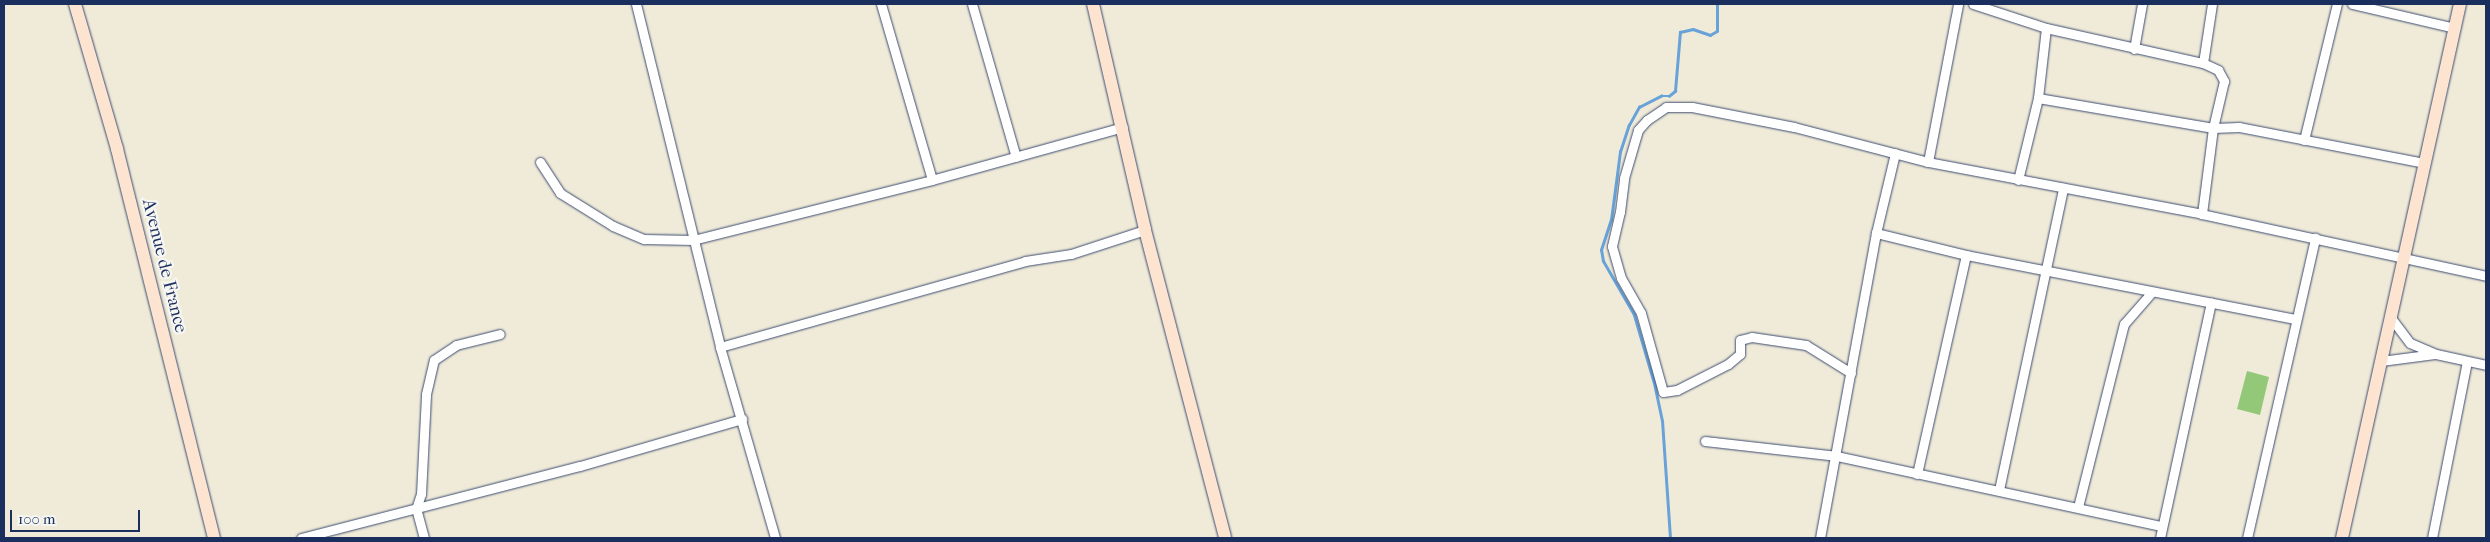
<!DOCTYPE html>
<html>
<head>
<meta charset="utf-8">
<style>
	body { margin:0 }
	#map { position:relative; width:2490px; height:542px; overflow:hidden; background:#f0ebd9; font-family:"IM FELL French Canon",serif }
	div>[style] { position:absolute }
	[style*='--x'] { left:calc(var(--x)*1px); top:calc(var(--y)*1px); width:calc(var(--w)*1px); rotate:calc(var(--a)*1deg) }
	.green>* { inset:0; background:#93c879 }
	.stream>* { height:2.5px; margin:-1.25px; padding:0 1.25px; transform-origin:1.25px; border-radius:1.25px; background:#68a2d8 }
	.roads { filter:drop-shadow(0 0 1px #3b4b70) drop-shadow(0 0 1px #3b4b70) }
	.street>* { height:9px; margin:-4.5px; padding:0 4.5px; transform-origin:4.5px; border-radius:4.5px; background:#fff }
	.secondary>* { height:12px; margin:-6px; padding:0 6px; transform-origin:6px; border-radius:6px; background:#fde4d0 }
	span { translate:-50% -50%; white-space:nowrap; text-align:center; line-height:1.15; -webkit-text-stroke:4.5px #f6f6f2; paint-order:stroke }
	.street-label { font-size:18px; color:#1b2f5e }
	.frame { position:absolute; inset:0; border:5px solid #1b2f5e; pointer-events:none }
	.scale { position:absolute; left:10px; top:510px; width:130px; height:22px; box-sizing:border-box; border:2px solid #1b2f5e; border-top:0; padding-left:6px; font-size:15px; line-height:18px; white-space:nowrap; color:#1b2f5e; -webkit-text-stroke:4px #f6f6f2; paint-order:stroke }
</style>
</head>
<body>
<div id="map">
	<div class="green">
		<div style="clip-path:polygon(2247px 371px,2269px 377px,2260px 415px,2237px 409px)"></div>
	</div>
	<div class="stream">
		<div style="--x:1670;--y:538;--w:117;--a:-93.9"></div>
		<div style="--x:1662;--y:421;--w:35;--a:-102"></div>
		<div style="--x:1655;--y:387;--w:75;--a:-106.3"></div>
		<div style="--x:1634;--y:315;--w:62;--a:-119.9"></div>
		<div style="--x:1603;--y:261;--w:11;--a:-100"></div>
		<div style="--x:1601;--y:250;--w:32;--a:-72"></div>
		<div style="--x:1611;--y:220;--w:69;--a:-82.5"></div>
		<div style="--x:1620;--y:152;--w:28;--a:-72"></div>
		<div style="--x:1629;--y:125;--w:21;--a:-61"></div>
		<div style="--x:1639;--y:107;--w:25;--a:-27"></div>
		<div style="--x:1661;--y:96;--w:8;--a:0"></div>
		<div style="--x:1669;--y:96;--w:8;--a:-40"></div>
		<div style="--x:1675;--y:91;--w:59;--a:-85.2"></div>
		<div style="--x:1680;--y:32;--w:13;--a:-13"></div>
		<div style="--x:1693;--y:29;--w:18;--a:19"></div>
		<div style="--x:1710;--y:35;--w:8;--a:-30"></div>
		<div style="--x:1717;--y:31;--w:27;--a:-90"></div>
	</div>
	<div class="roads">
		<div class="street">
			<div style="--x:636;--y:4;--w:353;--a:76.2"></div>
			<div style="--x:720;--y:347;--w:199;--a:73.9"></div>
			<div style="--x:881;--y:4;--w:183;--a:73.8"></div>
			<div style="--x:972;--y:4;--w:159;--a:74"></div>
			<div style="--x:1973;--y:4;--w:77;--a:18.2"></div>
			<div style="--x:2046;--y:28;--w:161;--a:12.6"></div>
			<div style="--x:2203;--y:63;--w:17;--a:25"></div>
			<div style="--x:2218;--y:70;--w:13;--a:61"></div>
			<div style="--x:2224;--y:81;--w:48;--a:103.2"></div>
			<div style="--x:2213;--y:128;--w:87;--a:97.3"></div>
			<div style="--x:2352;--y:4;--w:106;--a:13.1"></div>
			<div style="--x:2134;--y:49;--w:46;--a:-79.9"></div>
			<div style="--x:2203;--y:63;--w:60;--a:-81.3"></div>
			<div style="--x:2038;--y:98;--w:178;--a:9.7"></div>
			<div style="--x:2213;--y:128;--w:26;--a:-2"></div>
			<div style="--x:2239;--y:127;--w:189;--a:11"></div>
			<div style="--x:2304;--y:140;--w:140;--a:-76.4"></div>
			<div style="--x:540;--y:162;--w:37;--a:57"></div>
			<div style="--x:560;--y:193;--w:62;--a:31.9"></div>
			<div style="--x:613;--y:226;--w:34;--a:23"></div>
			<div style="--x:644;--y:239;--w:49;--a:1.2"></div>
			<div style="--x:693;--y:240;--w:246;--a:-14.1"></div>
			<div style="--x:932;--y:180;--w:198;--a:-15.5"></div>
			<div style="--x:1928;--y:162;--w:161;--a:-79.2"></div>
			<div style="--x:2018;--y:180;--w:84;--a:-76.3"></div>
			<div style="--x:2038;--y:98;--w:70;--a:-83.5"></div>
			<div style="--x:1876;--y:233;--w:93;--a:13.7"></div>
			<div style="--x:1966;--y:255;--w:336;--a:11"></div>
			<div style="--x:2391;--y:318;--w:31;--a:53"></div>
			<div style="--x:2410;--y:343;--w:28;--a:23"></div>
			<div style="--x:2436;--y:354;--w:51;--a:12.4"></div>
			<div style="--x:720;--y:347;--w:317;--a:-15.7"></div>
			<div style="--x:1025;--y:261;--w:47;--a:-8.7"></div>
			<div style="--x:1071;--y:254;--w:78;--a:-18"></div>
			<div style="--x:2381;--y:361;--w:54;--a:-7.4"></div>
			<div style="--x:1851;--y:373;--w:53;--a:-148.1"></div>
			<div style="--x:1806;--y:345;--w:55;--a:-171.6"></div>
			<div style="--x:1752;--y:337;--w:12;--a:166"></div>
			<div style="--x:1740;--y:340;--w:14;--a:90"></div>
			<div style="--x:1740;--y:354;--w:16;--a:140"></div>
			<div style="--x:1728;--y:364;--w:57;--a:153"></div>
			<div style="--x:1677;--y:390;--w:14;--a:172"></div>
			<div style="--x:1663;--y:392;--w:82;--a:-105.6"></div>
			<div style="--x:1641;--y:313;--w:40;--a:-119.7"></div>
			<div style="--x:1621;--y:278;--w:33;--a:-106"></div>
			<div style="--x:1612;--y:246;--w:35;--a:-77"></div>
			<div style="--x:1620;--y:212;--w:34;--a:-83"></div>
			<div style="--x:1624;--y:178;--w:50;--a:-73.7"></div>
			<div style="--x:1638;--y:130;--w:13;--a:-48"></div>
			<div style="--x:1647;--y:120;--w:23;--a:-34"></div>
			<div style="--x:1666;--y:107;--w:26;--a:0"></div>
			<div style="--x:1692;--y:107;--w:104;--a:11.1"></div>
			<div style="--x:1794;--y:127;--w:138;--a:14.6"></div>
			<div style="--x:1928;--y:162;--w:279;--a:10.7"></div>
			<div style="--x:2202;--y:214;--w:291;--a:12.3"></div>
			<div style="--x:1705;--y:441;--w:133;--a:6.5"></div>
			<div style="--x:1837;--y:456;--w:332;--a:12.2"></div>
			<div style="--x:1917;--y:474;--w:224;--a:-77.4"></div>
			<div style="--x:1999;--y:490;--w:309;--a:-78"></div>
			<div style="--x:2078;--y:507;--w:189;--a:-75.9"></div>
			<div style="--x:2124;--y:324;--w:43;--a:-48.8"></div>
			<div style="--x:301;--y:538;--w:288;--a:-14.5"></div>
			<div style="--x:580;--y:466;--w:169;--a:-16.2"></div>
			<div style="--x:424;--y:538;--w:30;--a:-105"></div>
			<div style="--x:416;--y:509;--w:16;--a:-72"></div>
			<div style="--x:421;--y:494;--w:100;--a:-87.1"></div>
			<div style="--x:426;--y:394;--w:35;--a:-77"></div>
			<div style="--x:434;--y:360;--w:27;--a:-34"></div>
			<div style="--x:456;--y:345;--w:45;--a:-14"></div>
			<div style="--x:1820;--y:538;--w:310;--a:-79.6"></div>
			<div style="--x:1876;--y:233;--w:82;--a:-76.6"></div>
			<div style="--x:2160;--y:538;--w:241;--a:-77.8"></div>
			<div style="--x:2247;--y:538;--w:308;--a:-77.2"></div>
			<div style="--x:2432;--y:538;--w:179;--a:-78.8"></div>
		</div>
		<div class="secondary">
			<div style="--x:75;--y:4;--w:151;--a:73.8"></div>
			<div style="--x:117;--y:149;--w:401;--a:76"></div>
			<div style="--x:1093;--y:4;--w:232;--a:77"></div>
			<div style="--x:1145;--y:230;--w:318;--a:75.4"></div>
			<div style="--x:2342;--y:538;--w:547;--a:-77.54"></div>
		</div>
	</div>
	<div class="street-label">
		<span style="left:164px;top:266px;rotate:76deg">Avenue de France</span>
	</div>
	<div class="frame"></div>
	<div class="scale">100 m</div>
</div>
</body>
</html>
